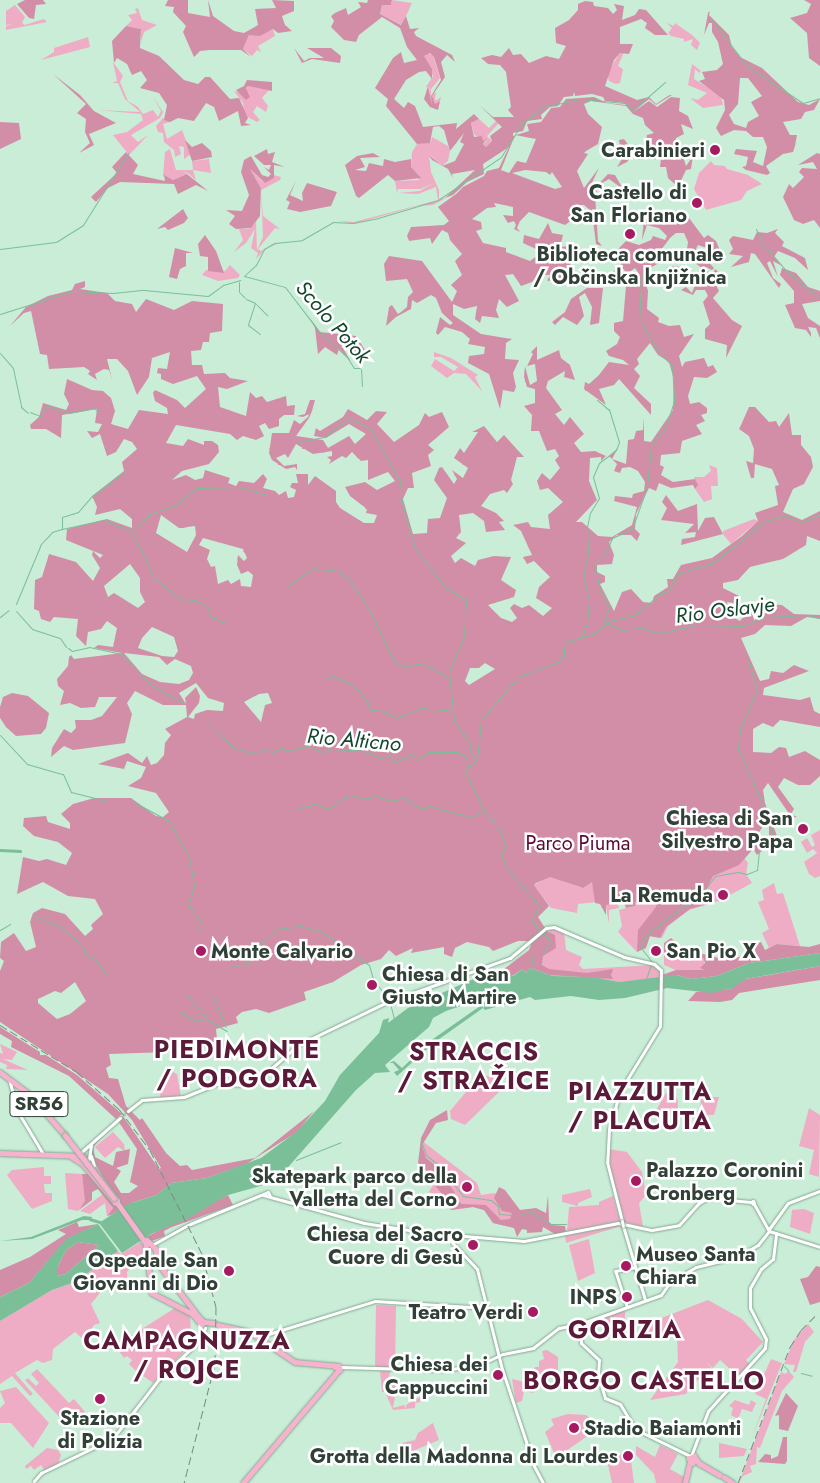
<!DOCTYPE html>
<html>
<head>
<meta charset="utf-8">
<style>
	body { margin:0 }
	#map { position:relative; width:820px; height:1483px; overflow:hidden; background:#c9edd7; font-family:Jost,sans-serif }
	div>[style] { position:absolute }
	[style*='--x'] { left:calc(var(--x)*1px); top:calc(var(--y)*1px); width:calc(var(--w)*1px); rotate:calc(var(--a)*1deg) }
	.green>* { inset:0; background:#efadc5 }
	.forest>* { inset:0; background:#d38ea7 }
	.water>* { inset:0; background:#7bbf99 }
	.stream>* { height:1px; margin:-0.5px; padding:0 0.5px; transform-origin:0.5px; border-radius:0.5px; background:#7bbf99 }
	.canal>* { height:2.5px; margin:-1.25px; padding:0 1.25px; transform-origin:1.25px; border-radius:1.25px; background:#7bbf99 }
	.secondary-tunnel>* { height:3px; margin-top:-1.5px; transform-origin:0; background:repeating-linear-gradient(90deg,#abcbb7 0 3px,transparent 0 4.5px) }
	.roads { filter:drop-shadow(0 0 1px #86a893) drop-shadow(0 0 1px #86a893) }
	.secondary>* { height:3px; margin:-1.5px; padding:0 1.5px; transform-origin:1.5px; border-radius:1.5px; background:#fff }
	.primary>* { height:4.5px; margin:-2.25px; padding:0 2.25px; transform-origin:2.25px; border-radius:2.25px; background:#f7b3ce }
	.rail>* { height:1px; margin-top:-0.5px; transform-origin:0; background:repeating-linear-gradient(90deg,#768f80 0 8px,transparent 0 12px) }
	.bridges { filter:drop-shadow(0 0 1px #86a893) drop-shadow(0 0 1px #86a893) }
	.secondary-bridge>* { height:3px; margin:-1.5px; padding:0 1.5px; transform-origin:1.5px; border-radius:1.5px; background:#fff }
	.primary-bridge>* { height:4.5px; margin:-2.25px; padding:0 2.25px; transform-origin:2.25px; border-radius:2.25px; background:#f7b3ce }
	.dots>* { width:14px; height:14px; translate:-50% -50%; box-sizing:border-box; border:2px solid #fff; border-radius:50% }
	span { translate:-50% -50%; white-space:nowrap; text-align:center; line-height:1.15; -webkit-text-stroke:5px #fff; paint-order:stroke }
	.shield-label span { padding:1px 4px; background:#fff; border:1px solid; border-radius:4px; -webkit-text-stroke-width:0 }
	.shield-label { font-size:19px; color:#324138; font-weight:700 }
	.poi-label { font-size:20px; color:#324138; font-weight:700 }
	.right { translate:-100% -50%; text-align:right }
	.left { translate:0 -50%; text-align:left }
	.park-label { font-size:20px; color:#5b0933 }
	.water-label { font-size:21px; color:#12472e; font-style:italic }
	.district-label { font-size:25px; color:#5b1a38; font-weight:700; letter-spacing:1px }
</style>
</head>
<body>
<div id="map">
	<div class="green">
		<div style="clip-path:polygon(392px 0,412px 3px,402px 25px,380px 14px,382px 5px,392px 3px)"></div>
		<div style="clip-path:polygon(15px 5px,25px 17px,22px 23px,25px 25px,44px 19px,47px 22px,6px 30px,6px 26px,13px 24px,6px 25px,6px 11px)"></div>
		<div style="clip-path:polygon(138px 8px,142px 20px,157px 25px,144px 32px,141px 42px,141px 29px,126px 26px,132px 20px,128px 15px,137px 13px,135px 9px)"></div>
		<div style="clip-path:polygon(667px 23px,674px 26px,675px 23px,692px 35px,700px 43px,697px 50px,691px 45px,693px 39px,684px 42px,684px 39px,671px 36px,668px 33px,672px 28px)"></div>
		<div style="clip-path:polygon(273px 29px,275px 36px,258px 46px,261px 52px,257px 50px,252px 56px,243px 49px,249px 35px,260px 35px)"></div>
		<div style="clip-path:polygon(88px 37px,90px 47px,41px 60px,54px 52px,54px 48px)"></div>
		<div style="clip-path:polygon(624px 52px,618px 66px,623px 69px,620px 83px,616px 84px,609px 81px,607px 74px,619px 54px)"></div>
		<div style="clip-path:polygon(427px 53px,433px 55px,440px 78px,431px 89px,431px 96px,436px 92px,435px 101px,441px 97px,440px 101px,435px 104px,432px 99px,432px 105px,429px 87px,426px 87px,433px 76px,424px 56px)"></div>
		<div style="clip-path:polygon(113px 62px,123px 76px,120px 82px,128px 101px,138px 107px,143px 114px,153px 110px,158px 117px,161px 111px,153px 97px,163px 112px,160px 118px,131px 135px,138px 142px,148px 135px,129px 155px,113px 135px,127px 132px,143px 120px,141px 114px,98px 110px,140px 112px,125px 99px,118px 83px,112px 83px,117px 81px)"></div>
		<div style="clip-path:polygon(692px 64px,701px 71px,699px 73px,695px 69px,694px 79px,721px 96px,723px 105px,703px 108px,690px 98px,698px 100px,707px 93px,688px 85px)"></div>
		<div style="clip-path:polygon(248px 86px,269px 90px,262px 98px,268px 106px,266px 112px,257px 106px,253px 112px,260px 120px,257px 122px,244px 115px,243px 103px,234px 91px,250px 97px,246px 88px)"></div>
		<div style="clip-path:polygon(163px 118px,170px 122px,163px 124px,167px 139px,182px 130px,191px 154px,184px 159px,184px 147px,179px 146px,181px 154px,175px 157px,174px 150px,164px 142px,163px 133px,158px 132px,156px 126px)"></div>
		<div style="clip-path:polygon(479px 119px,489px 128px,496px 121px,499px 123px,487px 136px,492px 141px,486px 147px,483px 144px,487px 140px,482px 141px,474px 134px,471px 123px)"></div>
		<div style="clip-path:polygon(432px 137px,448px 146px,450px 151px,448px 161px,442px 166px,429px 154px,431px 172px,439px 190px,439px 199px,446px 198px,433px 205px,417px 206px,354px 224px,339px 221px,354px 222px,438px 200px,436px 187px,418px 194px,398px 193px,420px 191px,433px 183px,421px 189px,398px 189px,397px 193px,395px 181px,419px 180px,411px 167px,412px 152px,417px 144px,431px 142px)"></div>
		<div style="clip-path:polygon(170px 149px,176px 170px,193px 170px,192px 161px,209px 159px,211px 173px,193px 170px,196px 180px,189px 174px,183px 171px,187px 174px,173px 180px,163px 176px,165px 152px)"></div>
		<div style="clip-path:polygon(711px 161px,714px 165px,725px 166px,727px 169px,748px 175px,762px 184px,747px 191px,741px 200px,706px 210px,694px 189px,699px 173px)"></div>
		<div style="clip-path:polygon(250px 169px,263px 182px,274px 175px,281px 177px,280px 180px,261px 190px,263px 216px,280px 229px,275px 228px,258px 249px,261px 251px,272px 244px,285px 242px,268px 246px,256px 259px,258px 253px,251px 248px,255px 229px,246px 243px,234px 252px,243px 240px,239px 229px,249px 229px,256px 222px,257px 250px,263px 237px,261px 188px)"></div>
		<div style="clip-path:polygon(230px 265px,240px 275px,238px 278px,218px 281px,202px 275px,206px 270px,225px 271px)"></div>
		<div style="clip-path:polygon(434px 352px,451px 358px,478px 375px,475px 377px,482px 391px,466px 374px,454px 373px,447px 378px,431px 366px,435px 359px,454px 371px,458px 367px,441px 357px,434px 357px)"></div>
		<div style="clip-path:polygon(709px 465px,717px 468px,718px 486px,711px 486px,712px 499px,704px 502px,695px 489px,697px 485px,694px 477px,704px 477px,711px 471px)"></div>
		<div style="clip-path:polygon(754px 519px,758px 521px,731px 544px,723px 534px,723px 531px)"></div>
		<div style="clip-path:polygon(548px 802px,557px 807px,566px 804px,589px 807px,598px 802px,603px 804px,599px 814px,617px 823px,623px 845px,649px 865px,651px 859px,656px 862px,662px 836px,668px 831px,683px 829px,690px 844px,697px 845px,730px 841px,737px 844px,753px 834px,764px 846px,755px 842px,742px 855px,748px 863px,746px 874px,752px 883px,719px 901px,689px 910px,668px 926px,662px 938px,648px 936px,637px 952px,618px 932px,622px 926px,619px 910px,635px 906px,631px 876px,636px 869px,613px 887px,619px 908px,609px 910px,609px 924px,605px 901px,578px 904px,577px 913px,551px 908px,534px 885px,549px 876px,582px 888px,581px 882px,555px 873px,530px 882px,510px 858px,505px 837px,530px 820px,519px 815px)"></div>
		<div style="clip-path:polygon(820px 830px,820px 876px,815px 878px,809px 874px,804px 862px,817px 853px,813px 849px,807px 853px,801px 842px,807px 838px,812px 847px,815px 845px,811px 835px)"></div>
		<div style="clip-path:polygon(774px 883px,777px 894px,783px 893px,800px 946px,777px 944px,769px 948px,762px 933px,769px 929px,758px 902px,764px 900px,762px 890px)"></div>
		<div style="clip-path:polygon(548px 928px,564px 932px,566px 950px,582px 957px,579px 965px,583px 969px,654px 965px,659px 969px,662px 978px,619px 982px,593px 977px,553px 976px,543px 968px,541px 957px,552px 937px)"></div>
		<div style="clip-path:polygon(669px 949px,703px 958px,706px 970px,678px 971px,664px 965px,664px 957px)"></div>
		<div style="clip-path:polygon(0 1044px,17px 1052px,12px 1060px,3px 1059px,28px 1070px,6px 1069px,7px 1065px,0 1062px,0 1053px,3px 1054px)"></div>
		<div style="clip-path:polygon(173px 1072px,177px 1074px,181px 1096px,160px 1099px,161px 1083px)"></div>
		<div style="clip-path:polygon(481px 1074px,494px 1078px,502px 1089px,465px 1125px,451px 1119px,450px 1111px)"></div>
		<div style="clip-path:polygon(673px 1089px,678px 1101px,678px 1115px,654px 1114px,666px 1093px)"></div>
		<div style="clip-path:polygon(701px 1097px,719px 1097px,714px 1115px,700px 1115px)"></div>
		<div style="clip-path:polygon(809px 1108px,820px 1115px,819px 1177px,809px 1174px,814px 1150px,799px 1146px)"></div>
		<div style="clip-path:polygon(113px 1132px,124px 1144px,125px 1151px,118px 1147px,105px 1158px,95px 1147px)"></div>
		<div style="clip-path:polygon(421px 1140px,477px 1183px,481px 1195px,495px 1193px,515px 1205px,514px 1228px,493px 1223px,484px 1210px,473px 1207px,453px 1210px,441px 1193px,435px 1199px,429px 1191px,435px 1183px,428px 1177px,430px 1174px,421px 1155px)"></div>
		<div style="clip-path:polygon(609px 1149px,627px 1152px,642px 1172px,646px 1195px,639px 1203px,643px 1227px,624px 1222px,611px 1176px)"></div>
		<div style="clip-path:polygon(44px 1167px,44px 1176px,51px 1176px,51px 1184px,44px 1184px,45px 1193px,52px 1193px,52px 1201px,32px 1209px,7px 1175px,12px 1170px)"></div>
		<div style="clip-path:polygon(65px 1173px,82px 1174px,86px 1201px,78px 1211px,68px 1209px)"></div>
		<div style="clip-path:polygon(590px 1189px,592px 1197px,578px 1203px,578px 1206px,562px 1202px,562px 1195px)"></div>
		<div style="clip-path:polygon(103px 1194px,113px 1208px,107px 1216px,105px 1203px,90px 1214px,80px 1211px)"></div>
		<div style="clip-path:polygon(613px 1196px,620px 1221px,567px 1232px,569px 1207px,599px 1205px,599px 1202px)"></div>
		<div style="clip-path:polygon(804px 1209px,814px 1213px,810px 1234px,790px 1227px,792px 1210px)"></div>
		<div style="clip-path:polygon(611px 1224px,621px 1226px,566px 1243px,565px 1235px)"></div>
		<div style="clip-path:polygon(589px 1239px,595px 1273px,578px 1281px,569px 1245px)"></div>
		<div style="clip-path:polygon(140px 1242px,143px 1245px,143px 1253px,127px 1272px,128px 1285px,112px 1278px,91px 1304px,100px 1323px,94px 1325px,87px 1336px,82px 1338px,75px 1332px,53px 1349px,52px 1360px,43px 1363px,37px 1360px,15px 1373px,33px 1394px,30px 1396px,12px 1376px,0 1384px,0 1321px,52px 1290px,75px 1282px,118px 1251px,121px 1254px)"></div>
		<div style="clip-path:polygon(708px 1300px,742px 1319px,763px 1342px,746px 1360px,751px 1365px,739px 1377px,720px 1360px,713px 1368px,706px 1362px,729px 1386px,727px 1389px,701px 1376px,686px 1394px,650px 1400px,678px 1362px,677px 1336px,673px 1333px,651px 1337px,646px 1324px)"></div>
		<div style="clip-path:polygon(376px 1305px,396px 1306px,395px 1367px,375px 1367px)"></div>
		<div style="clip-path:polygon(175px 1308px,190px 1314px,191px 1333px,196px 1339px,174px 1362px,169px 1362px,170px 1365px,153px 1383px,135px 1370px,129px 1364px,132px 1360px,127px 1356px,124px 1358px,115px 1346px)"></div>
		<div style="clip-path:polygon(625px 1310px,625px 1320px,605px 1330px,602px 1318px)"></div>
		<div style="clip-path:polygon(808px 1324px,814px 1332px,805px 1342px,796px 1372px,793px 1372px,795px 1365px,784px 1364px,794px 1340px)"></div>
		<div style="clip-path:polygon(547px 1350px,558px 1357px,558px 1374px,546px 1375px,544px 1383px,532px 1375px,535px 1367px,539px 1367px,539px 1361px,544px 1359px,542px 1351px)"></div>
		<div style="clip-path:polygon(771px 1359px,782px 1363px,751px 1440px,766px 1399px,755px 1394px)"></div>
		<div style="clip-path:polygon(37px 1369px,69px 1403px,74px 1399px,86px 1413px,82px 1417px,64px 1422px,25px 1380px,28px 1378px,36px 1386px,39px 1383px,31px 1374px)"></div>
		<div style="clip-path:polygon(788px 1370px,794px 1377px,782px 1391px,760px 1448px,757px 1447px,756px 1464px,750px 1466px,752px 1472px,743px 1476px,739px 1483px,781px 1372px,786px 1374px)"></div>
		<div style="clip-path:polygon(380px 1371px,390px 1371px,388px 1384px,399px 1382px,415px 1391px,416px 1396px,412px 1397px,408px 1392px,410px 1389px,407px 1391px,398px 1384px,395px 1396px,391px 1396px,395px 1397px,393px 1408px,404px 1405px,406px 1409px,406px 1405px,418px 1398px,424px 1396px,425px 1401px,415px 1403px,415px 1408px,393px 1410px,385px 1392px,382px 1392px)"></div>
		<div style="clip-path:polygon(512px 1379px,534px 1384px,533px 1393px,524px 1391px,522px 1401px,516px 1403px)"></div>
		<div style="clip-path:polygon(16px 1387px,49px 1423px,33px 1448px,11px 1423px,0 1423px,0 1408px,5px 1403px,0 1391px)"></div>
		<div style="clip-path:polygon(735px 1400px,749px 1405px,751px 1400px,756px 1403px,752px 1412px,742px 1409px,738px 1419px,731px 1415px,733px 1408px,729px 1406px)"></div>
		<div style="clip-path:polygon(568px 1414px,586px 1415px,598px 1424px,589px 1435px,556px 1458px,545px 1432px,554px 1425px,551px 1419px)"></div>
		<div style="clip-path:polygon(433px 1423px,439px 1440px,406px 1454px,402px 1443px,415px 1440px,418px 1433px)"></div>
		<div style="clip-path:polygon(719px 1443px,747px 1449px,744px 1456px,719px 1458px)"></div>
		<div style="clip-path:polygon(660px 1445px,678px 1454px,670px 1469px,686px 1478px,684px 1483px,656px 1483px,654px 1474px,636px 1455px,636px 1446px,655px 1457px)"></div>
		<div style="clip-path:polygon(47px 1448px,58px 1450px,61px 1455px,58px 1464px,44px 1470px,41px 1465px,34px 1470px,31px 1466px,26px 1469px,25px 1466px)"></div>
		<div style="clip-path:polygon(617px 1454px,627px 1455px,631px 1461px,634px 1483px,612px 1483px,606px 1455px)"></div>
	</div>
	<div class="forest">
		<div style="clip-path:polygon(25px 0,43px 0,46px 4px,36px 5px,34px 19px,29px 18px,17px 4px)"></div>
		<div style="clip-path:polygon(168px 0,188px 0,188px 13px,210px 17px,208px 0,213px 16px,234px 31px,244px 33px,258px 25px,255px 9px,276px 8px,272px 0,294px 1px,294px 11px,282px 16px,285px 25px,292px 31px,278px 33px,273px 29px,260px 36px,249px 35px,243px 49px,251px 57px,241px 50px,210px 50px,200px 51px,194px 57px,183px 32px,186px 26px,173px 12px,174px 7px,165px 6px)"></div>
		<div style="clip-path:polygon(evenodd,368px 0,392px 0,391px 5px,382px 5px,380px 14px,401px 25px,406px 16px,410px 29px,419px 28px,414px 32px,416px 36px,452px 55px,455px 62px,447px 55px,441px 62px,445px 77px,432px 96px,435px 104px,440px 101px,438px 110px,430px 107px,424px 99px,428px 86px,432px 105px,431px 96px,441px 80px,434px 57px,430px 53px,424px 56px,432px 69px,432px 79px,426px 71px,419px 72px,406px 80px,394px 99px,404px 108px,408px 102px,415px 106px,423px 127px,457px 123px,456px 129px,474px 114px,479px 119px,471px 123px,474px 137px,482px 136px,483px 141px,487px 138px,483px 144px,486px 147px,492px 141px,490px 136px,502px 127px,479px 105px,493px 117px,514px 117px,508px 110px,511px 107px,506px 72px,500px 65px,488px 64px,481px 58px,492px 55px,501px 57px,509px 48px,513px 55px,521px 54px,529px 63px,546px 56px,559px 59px,566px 46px,556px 43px,555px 28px,569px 20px,578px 10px,578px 4px,585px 1px,593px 2px,594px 6px,608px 8px,613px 14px,617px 10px,614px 4px,624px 6px,622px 20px,635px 15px,639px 9px,646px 10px,668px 35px,655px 35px,645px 28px,647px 23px,641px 19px,620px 27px,620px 44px,633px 44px,629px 54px,620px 53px,614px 60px,605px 86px,637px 100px,649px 97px,656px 104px,668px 96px,670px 95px,672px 95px,656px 105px,649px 99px,633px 112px,649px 101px,657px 107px,671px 97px,680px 98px,679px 111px,688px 116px,693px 129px,681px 124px,684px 134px,676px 138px,676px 148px,679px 151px,687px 147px,682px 153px,686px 166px,693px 156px,691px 169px,686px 170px,678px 187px,668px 178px,666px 167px,660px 167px,661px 159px,637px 160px,644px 153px,647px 135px,654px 133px,645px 125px,643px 118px,633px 114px,626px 106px,591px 101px,584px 104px,588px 114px,602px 127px,598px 144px,586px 151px,584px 153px,588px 154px,577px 171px,584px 188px,599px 168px,590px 187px,592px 191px,608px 174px,615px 175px,623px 189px,609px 179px,602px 183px,595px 194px,598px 241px,602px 246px,596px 244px,592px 212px,584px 205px,577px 205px,577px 216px,565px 225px,529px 212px,520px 221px,517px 228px,520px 232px,514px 229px,516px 225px,514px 221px,508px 223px,503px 215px,513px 216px,513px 207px,494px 203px,496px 207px,487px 208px,472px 219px,481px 222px,482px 229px,476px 231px,483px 243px,506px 248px,506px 252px,530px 261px,538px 255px,536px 249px,523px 243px,524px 235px,539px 239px,548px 223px,552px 233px,563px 235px,560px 247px,569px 246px,576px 256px,568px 259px,571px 266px,566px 268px,567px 275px,574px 272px,560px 285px,561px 279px,547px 281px,550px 275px,538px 275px,532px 282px,521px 286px,513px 274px,505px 275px,519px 301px,507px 307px,499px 299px,496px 310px,499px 318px,482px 316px,480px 323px,475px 319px,477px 306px,464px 309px,453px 304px,453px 315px,481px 334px,512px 339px,506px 343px,505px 359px,519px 360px,513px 373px,516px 387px,514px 392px,503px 390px,500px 409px,489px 374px,468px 363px,469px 356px,484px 354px,485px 347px,468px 344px,470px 339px,462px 332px,445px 327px,438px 335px,436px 333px,440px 317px,450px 325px,453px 323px,442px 313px,436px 298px,431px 295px,417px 303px,412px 300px,411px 309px,396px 317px,386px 326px,389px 307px,392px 305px,398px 314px,401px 312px,407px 307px,408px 297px,413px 292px,407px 279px,386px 281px,384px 264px,389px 256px,422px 261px,452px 302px,457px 291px,451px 285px,462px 275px,455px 261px,462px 254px,450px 240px,448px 233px,442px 230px,432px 244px,430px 238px,409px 241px,407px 236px,411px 227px,444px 225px,449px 221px,438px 207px,456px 194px,463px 187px,484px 176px,487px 171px,499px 168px,509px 147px,483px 164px,484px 174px,467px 182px,453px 195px,445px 198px,475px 170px,452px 174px,453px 178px,448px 169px,432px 160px,428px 154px,442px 166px,455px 161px,464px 144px,460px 142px,464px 133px,450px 151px,444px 130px,439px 126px,433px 127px,430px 143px,417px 144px,386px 106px,388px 99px,375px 88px,393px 58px,401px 52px,404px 63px,417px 60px,407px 47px,400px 28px,382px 17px,359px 35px,356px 42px,344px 40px,331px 27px,334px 21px,331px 16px,335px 13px,346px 8px,348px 15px,361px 7px,358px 2px,367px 3px,368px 0,574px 92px,575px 96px,592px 94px,603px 97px,605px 101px,625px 103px,626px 105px,607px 103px,594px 97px,566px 99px,560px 107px,551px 108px,541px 122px,527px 124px,529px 131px,513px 136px,513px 133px,523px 131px,527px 121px,542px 119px,541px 115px,550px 107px,558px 106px,564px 97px,573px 96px,574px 92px,368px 0,515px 135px,536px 139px,526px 163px,517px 161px,509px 173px,501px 170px,515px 135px,368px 0,525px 170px,546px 172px,550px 175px,552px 172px,562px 187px,555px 189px,512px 173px,525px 170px)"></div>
		<div style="clip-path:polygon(804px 0,820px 0,820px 66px,809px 58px,807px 33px,790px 18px,807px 13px,811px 4px)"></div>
		<div style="clip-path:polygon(evenodd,710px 11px,709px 15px,729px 35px,732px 47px,740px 57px,762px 68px,798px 102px,809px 105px,820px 99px,814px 110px,805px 112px,801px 119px,783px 122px,790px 135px,797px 135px,795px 146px,793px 152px,783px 154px,766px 166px,770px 173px,767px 175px,746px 170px,742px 167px,746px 166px,748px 157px,734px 154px,736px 149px,757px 151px,753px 162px,763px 166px,767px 147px,763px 137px,753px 137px,746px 131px,734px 130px,721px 136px,716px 128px,725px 110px,724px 100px,699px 81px,705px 79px,702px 72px,717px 70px,723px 64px,718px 42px,712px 32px,712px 23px,709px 23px,704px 35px,708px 13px,710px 11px,740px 78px,748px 78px,762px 96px,751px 102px,759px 116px,748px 122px,746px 128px,734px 124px,729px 115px,738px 104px,740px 78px)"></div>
		<div style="clip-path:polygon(126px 26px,141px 29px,140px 48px,159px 56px,184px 80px,198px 84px,205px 77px,210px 77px,230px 99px,239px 98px,248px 118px,245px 123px,251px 125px,241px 126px,238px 111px,219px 121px,214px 107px,206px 103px,194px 121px,178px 118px,170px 122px,164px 120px,167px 105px,159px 93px,140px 88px,147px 80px,141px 71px,132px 75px,127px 64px,117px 58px,114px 63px,112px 41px)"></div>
		<div style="clip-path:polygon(294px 48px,304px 61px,310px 58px,324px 58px,307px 48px,331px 48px,341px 56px,340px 63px,312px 59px,302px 63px)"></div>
		<div style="clip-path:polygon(53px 74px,80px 95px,94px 111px,116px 123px,89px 134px,94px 145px,79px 153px,90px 143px,85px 132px,86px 119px,77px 113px,86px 104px)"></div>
		<div style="clip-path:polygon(247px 80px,272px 82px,272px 91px,248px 86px,246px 88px,250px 97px,246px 100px,236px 90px,244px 86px)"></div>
		<div style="clip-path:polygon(0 122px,19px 123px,21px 139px,0 149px)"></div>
		<div style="clip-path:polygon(624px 139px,634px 153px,627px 162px,617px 167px,622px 159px,616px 148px,620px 146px,619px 140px)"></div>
		<div style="clip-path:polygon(185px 140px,192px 147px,202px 143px,211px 151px,212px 157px,192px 161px)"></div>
		<div style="clip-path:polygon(267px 149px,268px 154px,275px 152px,272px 162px,285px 167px,274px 165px,274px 178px,265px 183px,250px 169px,261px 188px,260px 216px,251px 228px,236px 229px,229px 224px,235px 216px,226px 210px,242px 211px,249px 195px,241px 172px,244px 160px,251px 156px,262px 175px,268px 177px,271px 174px,264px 167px,269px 170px,271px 165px,264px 165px,254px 156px)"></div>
		<div style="clip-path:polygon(126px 152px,138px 165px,133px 174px,165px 181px,164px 175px,173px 180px,187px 174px,208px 191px,196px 185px,178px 194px,174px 184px,120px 182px,108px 188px,96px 202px,91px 197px,117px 173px,112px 167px)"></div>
		<div style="clip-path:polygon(373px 153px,380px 157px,360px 158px,365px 167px,355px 170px,366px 171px,369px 163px,383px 166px,384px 159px,395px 162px,411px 159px,411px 167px,421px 178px,395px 181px,388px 175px,359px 198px,356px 196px,345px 165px,357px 156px)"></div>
		<div style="clip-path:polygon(817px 153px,820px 154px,820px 228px,814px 220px,803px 224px,794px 220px,783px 197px,789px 184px,793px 188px,804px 177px,799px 172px,802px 168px,817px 169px,813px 162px,798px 165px)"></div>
		<div style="clip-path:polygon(296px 181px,290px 195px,303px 201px,302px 193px,307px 183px,337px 192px,331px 206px,300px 212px,287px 209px,290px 202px,286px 200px)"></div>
		<div style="clip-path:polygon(183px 209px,188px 218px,184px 223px,168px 230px,165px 227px,157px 229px)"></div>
		<div style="clip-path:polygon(evenodd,650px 215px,672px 220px,689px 218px,704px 238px,708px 235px,716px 241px,721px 253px,698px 245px,696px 249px,714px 268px,712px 270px,706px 267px,705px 270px,713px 274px,715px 269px,724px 277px,722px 281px,714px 281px,719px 291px,713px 298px,732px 320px,742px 326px,726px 358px,727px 345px,705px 339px,705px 329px,710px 324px,703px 302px,708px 296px,705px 290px,696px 290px,693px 295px,681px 290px,686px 287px,692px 293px,695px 285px,674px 268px,665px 268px,676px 266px,700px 273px,703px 269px,686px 256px,688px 242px,684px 233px,676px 233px,670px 238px,661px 250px,661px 262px,650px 268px,645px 281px,648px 291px,647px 309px,659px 318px,658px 322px,669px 326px,680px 325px,684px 337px,694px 334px,679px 356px,682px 367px,685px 362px,704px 358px,708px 367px,713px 365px,717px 372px,707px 378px,694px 377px,688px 396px,690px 404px,699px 402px,707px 408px,707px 413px,701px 415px,705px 421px,696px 425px,702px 434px,682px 441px,680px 453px,661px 455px,660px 465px,664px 467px,661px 475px,673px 482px,695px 479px,698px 485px,695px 489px,693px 485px,671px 488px,659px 483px,656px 491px,649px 488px,636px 514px,635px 529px,640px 534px,637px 541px,631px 535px,617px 535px,609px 542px,614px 555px,612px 564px,597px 565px,597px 572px,605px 576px,605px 582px,600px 584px,614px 611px,622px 592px,631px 589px,643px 602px,652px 603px,654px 596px,668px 587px,667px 579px,673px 579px,681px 565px,712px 558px,742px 536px,758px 521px,755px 513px,778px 505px,775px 486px,779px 485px,772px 469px,755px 464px,754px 478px,751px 478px,746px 461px,753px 463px,754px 449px,749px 436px,739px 429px,741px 425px,749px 407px,755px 407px,769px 422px,776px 421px,779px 427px,789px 413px,792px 435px,801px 435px,801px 445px,811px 457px,813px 467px,804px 484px,793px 489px,783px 512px,802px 520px,820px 511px,820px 541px,807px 536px,806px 545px,783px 559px,750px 567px,738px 580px,723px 583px,723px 588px,739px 596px,740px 604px,727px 602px,729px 615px,740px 621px,745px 615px,744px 609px,757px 610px,763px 604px,782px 605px,794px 614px,820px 615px,820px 619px,807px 617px,791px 626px,765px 625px,755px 634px,741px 638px,760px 681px,769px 679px,771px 671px,783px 673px,794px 665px,809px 671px,764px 688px,763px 695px,800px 700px,810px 697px,814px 711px,820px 714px,820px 727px,780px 720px,773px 727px,763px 723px,753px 729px,753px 752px,771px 753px,779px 747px,786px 748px,789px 757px,805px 751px,820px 760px,820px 776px,810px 785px,798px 785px,784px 778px,778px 787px,794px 809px,791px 814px,797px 817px,792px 818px,768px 783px,763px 790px,765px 803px,777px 836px,769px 836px,769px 826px,763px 826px,756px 837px,764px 849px,757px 855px,753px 849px,739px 865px,713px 876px,703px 896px,711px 899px,711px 903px,690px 909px,666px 927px,660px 938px,650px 936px,646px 948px,637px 952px,638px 930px,656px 907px,657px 898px,635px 902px,635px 906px,626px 908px,624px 902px,606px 905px,606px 915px,600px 904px,595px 903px,592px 882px,583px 888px,550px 877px,536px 883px,534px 885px,549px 906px,538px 917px,547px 931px,555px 935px,556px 948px,543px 956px,542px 965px,549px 969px,587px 973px,613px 969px,611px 975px,613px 979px,550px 975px,530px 968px,526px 973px,523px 969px,512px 976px,485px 976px,504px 969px,529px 950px,531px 945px,528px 941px,518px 941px,493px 951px,489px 947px,467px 942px,455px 948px,452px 957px,444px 954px,444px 947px,411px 953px,413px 948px,396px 956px,389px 950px,381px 959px,361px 965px,333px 982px,304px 992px,306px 1000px,269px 1013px,256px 1009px,242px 1012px,236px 1017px,238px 1023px,216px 1029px,217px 1040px,197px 1051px,109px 1054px,111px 1065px,106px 1068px,109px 1078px,118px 1079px,126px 1106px,140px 1120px,142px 1118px,166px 1153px,180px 1166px,187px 1165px,192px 1170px,255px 1158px,314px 1111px,297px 1132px,246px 1164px,207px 1178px,171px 1183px,157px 1195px,134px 1202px,111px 1215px,107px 1216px,113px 1208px,98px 1189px,92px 1192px,92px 1200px,79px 1210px,85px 1201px,82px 1174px,89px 1174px,119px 1208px,122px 1206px,98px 1169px,90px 1151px,93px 1143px,113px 1125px,93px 1147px,95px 1157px,113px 1166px,116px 1152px,130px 1149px,128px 1164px,116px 1168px,121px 1171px,114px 1182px,121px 1193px,129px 1193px,138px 1186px,130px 1182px,137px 1149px,118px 1121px,123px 1116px,159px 1169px,161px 1168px,132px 1120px,108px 1094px,0 1022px,0 971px,4px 961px,0 958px,1px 942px,14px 933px,26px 951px,36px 947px,30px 922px,33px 913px,42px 908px,65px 914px,85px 936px,93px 929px,91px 925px,103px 914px,95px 899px,68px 896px,43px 882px,17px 894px,23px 857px,39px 861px,47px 859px,66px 865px,72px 853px,58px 842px,34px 836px,23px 826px,24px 818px,46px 816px,48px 822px,70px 829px,70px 823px,61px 814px,73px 804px,94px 798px,131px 798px,156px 816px,163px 817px,169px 812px,156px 793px,128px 786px,141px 778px,146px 767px,127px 761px,124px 769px,98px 764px,128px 753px,142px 763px,147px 756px,151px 765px,157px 763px,164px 755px,165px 743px,171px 735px,165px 729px,187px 717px,186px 705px,163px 705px,135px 691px,127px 703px,132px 714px,125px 743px,73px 750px,64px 746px,51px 757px,52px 748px,64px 729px,71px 733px,76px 728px,75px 720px,91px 720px,102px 716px,117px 697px,99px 697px,95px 707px,81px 708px,70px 703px,60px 705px,64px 691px,58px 686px,57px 679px,68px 666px,69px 657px,71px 655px,74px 659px,122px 653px,94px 648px,98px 645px,113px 647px,117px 628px,107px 621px,101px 629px,88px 632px,86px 646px,76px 636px,78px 619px,54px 617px,50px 622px,41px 619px,39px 611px,34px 609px,35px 580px,42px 577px,49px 554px,76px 562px,93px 581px,100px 568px,92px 555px,93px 551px,100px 558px,103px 555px,66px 540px,67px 529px,107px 519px,132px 528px,132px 519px,120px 509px,95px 515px,97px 507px,92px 496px,124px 471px,122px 462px,137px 449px,132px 442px,124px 439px,116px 452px,107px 456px,100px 434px,92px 438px,87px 431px,98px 432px,102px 424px,95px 423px,97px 409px,62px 415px,61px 438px,46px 429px,31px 429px,30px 425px,39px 417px,43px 403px,66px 410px,69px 404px,64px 394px,67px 379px,92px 390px,103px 391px,111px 398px,115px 411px,111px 424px,128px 429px,139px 410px,168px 414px,167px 408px,155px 401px,153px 393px,155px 390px,177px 400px,185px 408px,206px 389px,197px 376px,173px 384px,161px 379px,161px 374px,157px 373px,158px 368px,167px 369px,170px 352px,152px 358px,149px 377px,137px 395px,128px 371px,117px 359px,107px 359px,112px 379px,109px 370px,104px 369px,95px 374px,97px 380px,88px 374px,90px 371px,84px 367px,49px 369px,47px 355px,40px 354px,31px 311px,24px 313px,10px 326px,26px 307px,48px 296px,72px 290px,75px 284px,85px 281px,85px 287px,80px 289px,107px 293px,115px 301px,132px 304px,136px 312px,146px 299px,174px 310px,192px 301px,223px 304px,222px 331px,210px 333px,209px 342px,203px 342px,201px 350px,191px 351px,192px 365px,202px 365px,204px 374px,225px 373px,230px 378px,248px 381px,227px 389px,218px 387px,220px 407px,246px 416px,250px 392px,256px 398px,262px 396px,267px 402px,286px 396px,287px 406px,295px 405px,294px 415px,284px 415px,279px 419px,279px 426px,269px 429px,265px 423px,259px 426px,264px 436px,256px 440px,243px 436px,237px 440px,230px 434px,176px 425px,166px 443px,183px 446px,188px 439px,204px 445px,204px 441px,212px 441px,218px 445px,219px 452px,209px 464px,182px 471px,172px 480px,186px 475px,195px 480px,203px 478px,205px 470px,230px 478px,228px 483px,236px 486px,239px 481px,254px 483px,263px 474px,267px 479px,263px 488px,275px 491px,279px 495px,286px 491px,288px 498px,294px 497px,296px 490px,290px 487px,292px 483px,298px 483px,296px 474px,308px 474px,308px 485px,315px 476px,336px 491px,336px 502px,340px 508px,364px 523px,374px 523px,377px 515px,366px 513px,367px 509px,350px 496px,345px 487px,365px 482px,377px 490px,395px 481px,388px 472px,368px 480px,368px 460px,361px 461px,352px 452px,346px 458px,342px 456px,329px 464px,331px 460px,327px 457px,332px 456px,332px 451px,313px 454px,296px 444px,288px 458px,285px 454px,276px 458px,284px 466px,297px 464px,297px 470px,295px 467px,286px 469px,272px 460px,269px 453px,272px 433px,289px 433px,294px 420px,300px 424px,308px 417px,309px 414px,303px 417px,297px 416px,305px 414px,310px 400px,315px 400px,312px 411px,309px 418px,296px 436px,323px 440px,328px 448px,349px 436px,355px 444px,366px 434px,349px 424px,326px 438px,314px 436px,316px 428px,320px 431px,343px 417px,348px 409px,367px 420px,376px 411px,387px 412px,377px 424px,394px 442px,419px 425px,425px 413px,429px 417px,442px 412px,449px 427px,428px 445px,434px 450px,428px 455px,431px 466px,412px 473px,414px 488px,408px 488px,403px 499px,413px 534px,427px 533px,428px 519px,440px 518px,447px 498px,434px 480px,439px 468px,442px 467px,454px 484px,457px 479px,452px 470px,463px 478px,468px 468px,454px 458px,460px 448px,464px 453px,478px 432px,472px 432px,484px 426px,497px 442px,504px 435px,524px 457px,517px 457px,511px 480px,513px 484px,507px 493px,504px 490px,490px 494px,481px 506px,496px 513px,504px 521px,499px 522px,505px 530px,486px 532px,484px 521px,473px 513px,459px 515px,461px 532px,456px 538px,466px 543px,451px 556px,455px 563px,461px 558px,475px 566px,478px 560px,494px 556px,511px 557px,501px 580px,516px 590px,514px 597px,488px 605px,501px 618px,512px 622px,517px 618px,510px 608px,514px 604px,522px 608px,529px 605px,543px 616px,552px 608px,536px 598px,539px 587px,550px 577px,534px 561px,527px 564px,523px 557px,532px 555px,521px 531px,513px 525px,528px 522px,531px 527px,550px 529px,548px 515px,563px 502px,548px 488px,540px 490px,537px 481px,542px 473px,550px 480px,560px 468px,555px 460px,559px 456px,555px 449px,547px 451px,539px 431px,531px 431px,532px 415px,524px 406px,535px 403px,535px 389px,527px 387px,524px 377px,525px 366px,530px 385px,537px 381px,535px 364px,527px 366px,533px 354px,531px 352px,537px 346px,537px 360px,559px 350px,561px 358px,570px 365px,575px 380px,564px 377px,565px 371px,548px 381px,546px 388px,562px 410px,555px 414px,564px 425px,570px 417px,584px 434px,574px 443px,581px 452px,595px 451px,606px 456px,601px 461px,601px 457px,590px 458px,589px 481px,597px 500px,576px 522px,582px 522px,598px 536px,612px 537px,632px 525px,637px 507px,614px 501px,615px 496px,632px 498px,633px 494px,644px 491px,645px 482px,638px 471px,630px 467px,622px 468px,620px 473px,614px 471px,617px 464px,609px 456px,618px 448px,612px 459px,626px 464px,628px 440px,634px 439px,636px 431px,643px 430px,644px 418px,644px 441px,651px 442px,673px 410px,674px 380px,669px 362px,658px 355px,650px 343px,637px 359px,639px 364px,634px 369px,640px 376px,634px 388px,651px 404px,651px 415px,619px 379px,614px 385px,599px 389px,606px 405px,584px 389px,585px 382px,589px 384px,599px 375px,609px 362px,629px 365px,623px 360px,609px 356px,606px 351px,617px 344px,620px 337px,614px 331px,614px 323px,623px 321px,626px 286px,637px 287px,639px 274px,635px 268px,615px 283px,625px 272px,624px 269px,612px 272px,622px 266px,620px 262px,615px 263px,619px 248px,626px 241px,639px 245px,651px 240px,653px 236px,665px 240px,667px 236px,659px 228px,647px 225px,642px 240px,644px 218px,650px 215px,161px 515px,179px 528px,195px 526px,196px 535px,187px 552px,156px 533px,161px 515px,650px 215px,203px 538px,243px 549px,247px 558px,244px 561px,238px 555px,237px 565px,241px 574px,248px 571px,253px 575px,251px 587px,241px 586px,240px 579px,231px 584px,228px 580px,218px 584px,215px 566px,211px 567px,207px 559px,210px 550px,199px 545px,203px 538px,650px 215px,130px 564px,140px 578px,140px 592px,145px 602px,138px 608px,114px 593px,108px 597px,104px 586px,130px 564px,650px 215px,152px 627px,174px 637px,178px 651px,174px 657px,162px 656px,138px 648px,142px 638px,152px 627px,650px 215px,124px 653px,159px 657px,167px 665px,175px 659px,191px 666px,193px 673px,189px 680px,179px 684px,160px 682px,142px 674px,124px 653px,650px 215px,485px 663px,495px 669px,469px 685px,465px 681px,470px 668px,479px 668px,485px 663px,650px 215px,196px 683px,208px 698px,224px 703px,223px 711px,207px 710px,195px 714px,194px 719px,188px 717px,199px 703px,200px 696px,196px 687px,185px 698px,186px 704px,179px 693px,196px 683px,650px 215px,268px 693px,272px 703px,265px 705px,261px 722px,244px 702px,259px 694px,268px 693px,650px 215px,75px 982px,86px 1001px,70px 1014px,57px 1019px,38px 1003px,38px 999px,55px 991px,61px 993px,75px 982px)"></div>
		<div style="clip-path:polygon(778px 229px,775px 233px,784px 242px,782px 246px,805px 258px,808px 270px,795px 258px,778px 251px,774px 257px,782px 266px,773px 261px,778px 277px,770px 261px,767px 263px,773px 278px,781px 284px,779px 288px,755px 254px,751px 253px,749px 262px,731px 267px,743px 256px,729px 254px,733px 249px,729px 240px,733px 236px,753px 240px,757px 232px,767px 233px)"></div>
		<div style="clip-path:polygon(205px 235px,216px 251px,224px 273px,208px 271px,208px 257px,200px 256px,198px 244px)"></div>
		<div style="clip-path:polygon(175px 248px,193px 253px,186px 253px,186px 266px,180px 269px,177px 279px,169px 277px)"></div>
		<div style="clip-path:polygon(782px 268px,796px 273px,808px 287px,820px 291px,820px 301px,802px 304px,808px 318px,820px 326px,820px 338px,816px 328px,808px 327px,811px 333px,811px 337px,806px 330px,795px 328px,785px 305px,794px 303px,794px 291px,780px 275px)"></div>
		<div style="clip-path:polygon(587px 288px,603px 288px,599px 323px,590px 325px,592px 307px,585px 293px,579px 297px,584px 316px,577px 325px,563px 317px,555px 325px,552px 322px,565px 312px,571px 299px)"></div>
		<div style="clip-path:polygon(309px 317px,320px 332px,356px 336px,365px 350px,374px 352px,352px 354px,349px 346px,343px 348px,351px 362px,339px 349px,337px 355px,325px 347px,318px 354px,315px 328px)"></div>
		<div style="clip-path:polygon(666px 495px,678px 511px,697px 504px,698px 531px,705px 518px,714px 517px,723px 534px,681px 545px,682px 539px,695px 537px,696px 532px,685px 533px,694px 524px,661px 520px,667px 508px,662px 502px)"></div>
		<div style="clip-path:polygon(12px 693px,28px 696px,49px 713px,46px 728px,41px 734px,16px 736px,6px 727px,0 718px,0 707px,3px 697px)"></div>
		<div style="clip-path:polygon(671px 938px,684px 949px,726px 960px,756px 953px,753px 944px,761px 942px,765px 950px,777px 944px,809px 947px,820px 944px,820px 953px,749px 963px,717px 976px,691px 979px,677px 975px,665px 979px,662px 975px,676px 970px,705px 970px,700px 968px,705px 963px,703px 958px,679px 949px,669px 949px,669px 953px,664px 957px,664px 943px)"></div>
		<div style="clip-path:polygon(820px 966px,820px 980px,739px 993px,732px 1000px,720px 1002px,688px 1001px,696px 992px,730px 989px,740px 980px)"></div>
		<div style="clip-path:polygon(0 1027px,40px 1052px,40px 1055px,46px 1055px,77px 1075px,122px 1114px,116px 1119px,69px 1076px,11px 1047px,12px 1041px,0 1034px)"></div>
		<div style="clip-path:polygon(447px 1110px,448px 1120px,436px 1123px,422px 1145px,426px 1158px,437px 1167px,455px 1193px,447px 1194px,462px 1204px,486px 1205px,501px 1220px,510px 1219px,512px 1213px,502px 1211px,494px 1198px,499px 1187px,505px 1190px,520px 1210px,536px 1208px,546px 1213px,548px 1195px,549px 1222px,552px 1225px,565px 1226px,566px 1232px,555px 1234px,543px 1227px,542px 1232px,527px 1233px,527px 1230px,522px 1229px,517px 1237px,514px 1228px,493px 1223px,484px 1210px,473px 1207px,450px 1210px,451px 1205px,428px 1177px,430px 1174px,418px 1163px,421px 1138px,430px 1120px)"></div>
		<div style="clip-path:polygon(228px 1195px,233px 1205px,172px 1227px,164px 1231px,165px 1236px,152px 1241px,146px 1237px)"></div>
		<div style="clip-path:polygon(77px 1222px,79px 1227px,98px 1224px,66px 1240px,29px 1283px,0 1297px,0 1270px,30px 1257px,66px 1234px,58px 1230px)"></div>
		<div style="clip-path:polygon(78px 1242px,99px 1245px,66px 1274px,57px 1276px,57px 1268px,66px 1250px)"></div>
		<div style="clip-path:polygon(816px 1266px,820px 1267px,820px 1302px,810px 1305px,800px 1279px,808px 1277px)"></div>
		<div style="clip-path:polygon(786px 1393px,798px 1406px,788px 1431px,779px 1429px,779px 1415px,775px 1416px)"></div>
		<div style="clip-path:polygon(783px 1437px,787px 1437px,787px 1461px,785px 1464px,758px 1462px,765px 1454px,771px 1455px,771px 1459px,778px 1456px)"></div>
	</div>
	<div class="water">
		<div style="clip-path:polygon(820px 953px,820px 966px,745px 979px,733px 988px,711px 993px,667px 988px,625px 998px,599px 1000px,571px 996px,535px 1000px,530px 997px,485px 1010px,483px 1008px,435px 1042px,397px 1076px,394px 1072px,399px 1070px,393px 1063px,389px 1063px,394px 1061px,402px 1068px,433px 1039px,483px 1004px,476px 1001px,446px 1011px,433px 1018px,429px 1027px,385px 1065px,390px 1072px,375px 1073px,356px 1090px,275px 1182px,228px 1195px,189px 1218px,151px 1234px,122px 1253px,99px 1223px,128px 1204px,157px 1195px,171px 1183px,207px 1178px,261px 1158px,296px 1132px,325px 1101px,340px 1075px,379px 1033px,383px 1020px,389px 1018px,388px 1023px,408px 1008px,478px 977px,513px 976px,523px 969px,526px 973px,530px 968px,553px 976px,593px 977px,619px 982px,677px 975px,691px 979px,717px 976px,749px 963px)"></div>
		<div style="clip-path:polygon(84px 1216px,92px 1217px,91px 1220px,82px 1220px,32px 1239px,0 1241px,31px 1237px)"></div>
		<div style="clip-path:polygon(evenodd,98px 1224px,118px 1251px,75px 1282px,52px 1290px,0 1321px,0 1297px,29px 1283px,66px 1239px,98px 1224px,78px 1242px,99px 1245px,66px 1274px,57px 1276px,57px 1268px,66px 1250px,78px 1242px)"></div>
	</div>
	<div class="stream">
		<div style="--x:711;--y:19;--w:59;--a:52.5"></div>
		<div style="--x:747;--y:66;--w:67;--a:33.5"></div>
		<div style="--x:803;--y:103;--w:18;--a:-16"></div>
		<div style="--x:756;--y:229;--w:17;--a:65"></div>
		<div style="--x:763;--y:244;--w:38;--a:49"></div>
		<div style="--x:788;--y:273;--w:41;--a:38"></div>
		<div style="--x:0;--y:249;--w:56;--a:-7.1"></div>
		<div style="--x:56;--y:242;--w:32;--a:-32"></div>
		<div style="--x:83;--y:225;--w:85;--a:-58"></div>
		<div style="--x:244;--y:276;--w:16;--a:-43"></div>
		<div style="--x:256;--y:265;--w:18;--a:-63"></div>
		<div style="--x:264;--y:249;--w:13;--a:-29"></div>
		<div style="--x:275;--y:243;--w:27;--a:-6"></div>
		<div style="--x:302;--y:240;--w:36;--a:-30"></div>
		<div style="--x:333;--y:222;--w:20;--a:3"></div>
		<div style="--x:353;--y:223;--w:25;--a:-11"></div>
		<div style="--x:378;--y:218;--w:63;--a:-16.7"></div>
		<div style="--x:438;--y:200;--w:76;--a:-34.3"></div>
		<div style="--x:501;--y:157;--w:39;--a:-58"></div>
		<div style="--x:522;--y:124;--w:28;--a:-38"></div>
		<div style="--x:544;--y:107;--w:37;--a:-13"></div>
		<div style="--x:580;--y:99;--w:45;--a:5.1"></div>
		<div style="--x:625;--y:103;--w:11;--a:41"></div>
		<div style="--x:633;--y:110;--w:43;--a:-41.2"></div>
		<div style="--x:244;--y:276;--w:42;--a:15"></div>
		<div style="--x:285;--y:287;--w:54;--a:52.5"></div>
		<div style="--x:318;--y:330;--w:40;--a:43"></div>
		<div style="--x:347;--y:357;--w:13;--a:58"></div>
		<div style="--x:354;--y:368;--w:7;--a:0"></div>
		<div style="--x:361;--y:368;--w:18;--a:87"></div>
		<div style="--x:239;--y:282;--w:9;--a:90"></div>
		<div style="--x:239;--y:292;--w:8;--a:45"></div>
		<div style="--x:246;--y:299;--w:10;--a:24"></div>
		<div style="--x:255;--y:303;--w:23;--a:108"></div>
		<div style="--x:248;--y:325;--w:15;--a:37"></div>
		<div style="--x:256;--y:304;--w:16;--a:45"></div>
		<div style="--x:0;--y:314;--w:77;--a:-17.5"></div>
		<div style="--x:73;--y:291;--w:40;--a:2.9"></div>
		<div style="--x:113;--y:293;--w:31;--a:-6"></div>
		<div style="--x:144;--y:290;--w:64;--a:5.4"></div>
		<div style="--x:208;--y:296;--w:19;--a:-36"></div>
		<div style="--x:223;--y:285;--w:18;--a:-16"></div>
		<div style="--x:0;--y:353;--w:20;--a:49"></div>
		<div style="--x:13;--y:368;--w:40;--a:78"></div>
		<div style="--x:21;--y:407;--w:9;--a:41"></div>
		<div style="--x:30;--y:412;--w:11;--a:22"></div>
		<div style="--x:40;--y:416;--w:12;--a:-55"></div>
		<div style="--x:47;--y:406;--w:23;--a:18"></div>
		<div style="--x:69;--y:413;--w:25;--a:-11"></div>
		<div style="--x:94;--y:408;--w:7;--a:45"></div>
		<div style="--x:298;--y:442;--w:25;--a:-11"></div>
		<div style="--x:323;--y:437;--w:33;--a:-35"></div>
		<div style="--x:350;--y:418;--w:24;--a:28"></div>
		<div style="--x:371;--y:429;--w:60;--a:60.9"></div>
		<div style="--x:400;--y:481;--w:22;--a:85"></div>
		<div style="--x:402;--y:503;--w:47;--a:73.9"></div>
		<div style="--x:415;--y:548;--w:49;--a:52.4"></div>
		<div style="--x:445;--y:587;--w:25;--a:32"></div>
		<div style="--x:466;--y:600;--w:36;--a:93"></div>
		<div style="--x:464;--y:636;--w:39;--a:113"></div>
		<div style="--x:449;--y:672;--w:48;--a:84.1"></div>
		<div style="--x:454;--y:720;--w:30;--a:56"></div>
		<div style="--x:471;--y:745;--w:5;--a:101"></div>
		<div style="--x:470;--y:750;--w:12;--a:59"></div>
		<div style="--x:476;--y:760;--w:15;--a:138"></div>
		<div style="--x:465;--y:770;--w:6;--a:72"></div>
		<div style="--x:467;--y:776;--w:37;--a:64"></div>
		<div style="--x:483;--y:809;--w:27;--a:51"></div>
		<div style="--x:500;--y:830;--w:18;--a:71"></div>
		<div style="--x:506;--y:847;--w:9;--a:122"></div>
		<div style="--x:501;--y:855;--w:14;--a:65"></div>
		<div style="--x:507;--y:868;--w:50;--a:49.9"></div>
		<div style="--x:539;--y:906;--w:17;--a:118"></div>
		<div style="--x:531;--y:921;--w:27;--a:45"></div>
		<div style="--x:550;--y:940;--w:14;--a:115"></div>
		<div style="--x:544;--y:953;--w:11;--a:180"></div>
		<div style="--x:533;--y:953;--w:15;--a:98"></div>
		<div style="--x:62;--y:529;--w:42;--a:-12.4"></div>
		<div style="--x:103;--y:520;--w:31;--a:21"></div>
		<div style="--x:132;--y:531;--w:52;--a:64.9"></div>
		<div style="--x:154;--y:578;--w:37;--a:38"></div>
		<div style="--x:183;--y:601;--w:12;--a:-5"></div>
		<div style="--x:195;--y:600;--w:13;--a:27"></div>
		<div style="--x:207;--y:606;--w:10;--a:73"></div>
		<div style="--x:210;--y:616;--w:17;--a:25"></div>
		<div style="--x:132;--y:531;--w:25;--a:-43"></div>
		<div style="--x:150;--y:514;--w:29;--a:-20"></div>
		<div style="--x:177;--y:504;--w:25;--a:-40"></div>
		<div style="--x:196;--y:488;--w:43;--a:-1.3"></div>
		<div style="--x:239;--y:487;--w:29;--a:16"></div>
		<div style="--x:287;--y:587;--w:32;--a:-36"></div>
		<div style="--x:313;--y:568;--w:25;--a:7"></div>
		<div style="--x:338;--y:571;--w:14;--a:36"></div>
		<div style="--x:349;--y:579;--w:34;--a:56"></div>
		<div style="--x:368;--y:607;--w:60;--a:64.3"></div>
		<div style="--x:394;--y:661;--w:12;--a:31"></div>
		<div style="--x:404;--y:667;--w:18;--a:-13"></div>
		<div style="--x:422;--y:663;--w:29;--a:29"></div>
		<div style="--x:16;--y:604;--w:65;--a:-67.4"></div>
		<div style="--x:41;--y:544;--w:16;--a:-47"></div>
		<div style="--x:52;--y:532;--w:10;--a:-17"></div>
		<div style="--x:62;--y:529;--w:12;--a:-90"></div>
		<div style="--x:62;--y:517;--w:17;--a:-17"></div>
		<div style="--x:78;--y:512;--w:20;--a:-49"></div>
		<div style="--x:91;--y:497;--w:43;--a:-37.4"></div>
		<div style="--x:16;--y:611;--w:24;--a:48"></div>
		<div style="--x:32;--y:629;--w:29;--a:18"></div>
		<div style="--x:60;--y:638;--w:11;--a:56"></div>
		<div style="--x:0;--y:617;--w:11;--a:-38"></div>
		<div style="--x:607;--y:623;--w:17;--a:25"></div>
		<div style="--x:622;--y:630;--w:19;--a:-6"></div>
		<div style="--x:641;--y:628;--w:19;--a:16"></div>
		<div style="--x:659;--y:633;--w:38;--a:-12"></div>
		<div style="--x:696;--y:625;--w:47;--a:1.2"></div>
		<div style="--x:743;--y:626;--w:24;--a:-22"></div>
		<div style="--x:765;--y:617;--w:41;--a:-2.8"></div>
		<div style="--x:806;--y:615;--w:14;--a:12"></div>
		<div style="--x:603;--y:625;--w:18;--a:-71"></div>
		<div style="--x:609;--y:608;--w:23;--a:-115"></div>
		<div style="--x:599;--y:587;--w:23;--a:-100"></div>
		<div style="--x:595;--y:564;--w:14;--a:-45"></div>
		<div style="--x:605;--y:554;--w:17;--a:-66"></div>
		<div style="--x:612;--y:538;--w:22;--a:-24"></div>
		<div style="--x:632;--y:529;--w:45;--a:-70.3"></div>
		<div style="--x:647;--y:487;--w:41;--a:-84.4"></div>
		<div style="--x:651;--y:446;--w:25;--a:-53"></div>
		<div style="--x:666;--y:426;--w:26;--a:-72"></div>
		<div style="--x:674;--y:401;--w:35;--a:-93"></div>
		<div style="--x:672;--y:366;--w:25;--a:-132"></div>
		<div style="--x:655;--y:347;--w:29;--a:-119"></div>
		<div style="--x:641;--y:322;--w:35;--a:-93"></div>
		<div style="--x:639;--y:287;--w:15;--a:-74"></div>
		<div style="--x:581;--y:638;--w:16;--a:-68"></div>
		<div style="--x:587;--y:623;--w:23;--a:-85"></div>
		<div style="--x:589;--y:600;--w:25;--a:-104"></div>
		<div style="--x:583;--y:576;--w:24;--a:-78"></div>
		<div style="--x:588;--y:553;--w:26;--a:-92"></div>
		<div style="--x:587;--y:527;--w:14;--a:-78"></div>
		<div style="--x:590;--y:513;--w:17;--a:-59"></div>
		<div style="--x:599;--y:498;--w:22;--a:-106"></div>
		<div style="--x:593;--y:477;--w:15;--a:-67"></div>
		<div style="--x:599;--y:463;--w:21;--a:-37"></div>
		<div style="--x:616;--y:450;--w:9;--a:-69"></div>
		<div style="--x:619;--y:442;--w:34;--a:-107"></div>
		<div style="--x:609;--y:410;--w:16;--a:-140"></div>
		<div style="--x:68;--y:648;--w:5;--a:37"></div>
		<div style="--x:72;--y:651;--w:17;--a:-13"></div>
		<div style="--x:89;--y:647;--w:35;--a:12"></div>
		<div style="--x:123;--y:655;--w:41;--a:47"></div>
		<div style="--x:151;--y:685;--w:37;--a:29"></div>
		<div style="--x:326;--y:678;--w:7;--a:-16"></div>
		<div style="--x:333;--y:676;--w:13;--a:23"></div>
		<div style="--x:345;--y:681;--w:16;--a:35"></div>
		<div style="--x:358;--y:690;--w:16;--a:52"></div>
		<div style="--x:368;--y:703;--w:6;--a:99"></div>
		<div style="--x:367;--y:709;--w:19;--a:9"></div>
		<div style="--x:386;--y:712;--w:12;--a:31"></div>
		<div style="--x:396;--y:718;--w:27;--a:-22"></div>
		<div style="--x:421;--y:708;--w:34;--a:5"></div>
		<div style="--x:206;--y:721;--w:39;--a:44"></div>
		<div style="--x:234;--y:748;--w:16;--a:15"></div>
		<div style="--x:249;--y:752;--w:9;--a:6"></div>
		<div style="--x:258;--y:753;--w:8;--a:-30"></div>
		<div style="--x:265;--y:749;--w:8;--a:23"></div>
		<div style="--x:272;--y:752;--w:10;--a:-24"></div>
		<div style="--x:281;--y:748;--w:9;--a:21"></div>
		<div style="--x:289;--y:751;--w:20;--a:-15"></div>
		<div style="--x:308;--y:746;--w:16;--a:22"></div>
		<div style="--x:323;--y:752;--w:9;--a:-21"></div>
		<div style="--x:331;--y:749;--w:34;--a:3"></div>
		<div style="--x:365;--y:751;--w:17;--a:25"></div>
		<div style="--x:380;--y:758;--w:9;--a:-13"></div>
		<div style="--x:389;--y:756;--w:9;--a:41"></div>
		<div style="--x:396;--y:762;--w:7;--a:-34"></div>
		<div style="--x:402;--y:758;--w:5;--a:11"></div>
		<div style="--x:407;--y:759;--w:6;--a:-59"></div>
		<div style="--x:410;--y:754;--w:10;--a:29"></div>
		<div style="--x:419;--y:759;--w:11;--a:-38"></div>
		<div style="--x:428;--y:752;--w:30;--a:0"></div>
		<div style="--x:458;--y:752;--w:9;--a:32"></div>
		<div style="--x:466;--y:757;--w:9;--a:77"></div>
		<div style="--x:0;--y:735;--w:40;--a:47"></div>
		<div style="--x:27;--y:764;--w:37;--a:16"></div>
		<div style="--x:63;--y:774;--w:20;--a:66"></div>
		<div style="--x:71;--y:792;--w:38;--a:14"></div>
		<div style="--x:108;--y:801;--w:24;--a:0"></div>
		<div style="--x:132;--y:801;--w:42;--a:28.4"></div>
		<div style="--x:169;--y:821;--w:41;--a:60.9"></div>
		<div style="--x:189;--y:857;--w:29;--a:80"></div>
		<div style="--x:194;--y:886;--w:21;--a:107"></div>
		<div style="--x:188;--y:906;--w:18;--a:49"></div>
		<div style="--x:200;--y:920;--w:10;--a:101"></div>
		<div style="--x:477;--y:759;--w:39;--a:-84"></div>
		<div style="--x:481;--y:720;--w:57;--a:-49.3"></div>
		<div style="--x:518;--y:677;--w:43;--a:-20.6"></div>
		<div style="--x:558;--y:662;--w:8;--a:-40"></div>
		<div style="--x:564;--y:657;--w:10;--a:-90"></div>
		<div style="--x:564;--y:647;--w:8;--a:-50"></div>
		<div style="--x:569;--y:641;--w:26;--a:-16"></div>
		<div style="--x:594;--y:634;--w:20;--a:-41"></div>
		<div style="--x:609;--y:621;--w:25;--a:-12"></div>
		<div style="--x:633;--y:616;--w:36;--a:-39"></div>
		<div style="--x:661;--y:593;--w:7;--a:-16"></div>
		<div style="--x:668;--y:591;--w:21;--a:-59"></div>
		<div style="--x:679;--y:573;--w:35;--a:-16"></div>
		<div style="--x:713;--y:563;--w:67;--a:-38.9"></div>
		<div style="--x:765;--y:521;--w:20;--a:-15"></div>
		<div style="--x:784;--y:516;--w:18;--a:19"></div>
		<div style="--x:801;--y:522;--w:20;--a:-20"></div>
		<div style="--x:297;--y:809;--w:19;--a:-16"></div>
		<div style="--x:315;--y:804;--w:15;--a:20"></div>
		<div style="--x:329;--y:809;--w:16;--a:-40"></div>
		<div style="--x:341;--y:799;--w:14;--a:-12"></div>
		<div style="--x:355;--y:796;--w:11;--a:15"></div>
		<div style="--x:366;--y:799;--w:11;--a:-15"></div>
		<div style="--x:377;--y:796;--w:14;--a:21"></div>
		<div style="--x:390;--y:801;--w:14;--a:-12"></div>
		<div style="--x:404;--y:798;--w:20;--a:33"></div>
		<div style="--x:421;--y:809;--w:9;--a:-21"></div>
		<div style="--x:429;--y:806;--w:43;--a:14.7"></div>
		<div style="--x:471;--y:817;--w:15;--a:-23"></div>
		<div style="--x:33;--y:916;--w:29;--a:20"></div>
		<div style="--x:60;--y:926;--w:30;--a:41"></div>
		<div style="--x:83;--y:946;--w:8;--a:76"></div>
		<div style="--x:85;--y:954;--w:14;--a:30"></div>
		<div style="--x:97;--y:961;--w:17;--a:57"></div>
		<div style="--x:0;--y:930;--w:12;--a:-31"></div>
		<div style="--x:234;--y:966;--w:13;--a:-9"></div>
		<div style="--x:247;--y:964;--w:22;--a:-58"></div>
		<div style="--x:259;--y:945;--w:24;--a:-42"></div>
		<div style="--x:277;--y:929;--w:24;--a:-7"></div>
		<div style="--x:301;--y:926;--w:22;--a:16"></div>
		<div style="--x:322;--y:932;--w:57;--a:35.1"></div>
		<div style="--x:369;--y:965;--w:15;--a:74"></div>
		<div style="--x:373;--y:979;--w:26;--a:53"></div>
		<div style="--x:646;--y:979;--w:18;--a:-71"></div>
		<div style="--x:652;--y:962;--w:18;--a:-128"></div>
		<div style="--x:641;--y:948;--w:14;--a:-69"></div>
		<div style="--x:646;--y:935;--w:48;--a:-37.3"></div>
		<div style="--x:684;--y:906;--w:21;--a:-25"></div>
		<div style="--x:703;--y:897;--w:5;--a:-90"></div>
		<div style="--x:703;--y:892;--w:20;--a:-53"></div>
		<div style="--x:715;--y:876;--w:23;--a:-10"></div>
		<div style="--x:738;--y:872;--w:9;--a:13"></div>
		<div style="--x:747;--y:874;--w:11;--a:-22"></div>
		<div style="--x:757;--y:870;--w:18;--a:-84"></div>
		<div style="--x:759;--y:852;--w:21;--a:-49"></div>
		<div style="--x:773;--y:836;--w:16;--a:-101"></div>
		<div style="--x:770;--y:820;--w:78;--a:-114.3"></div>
		<div style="--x:738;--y:749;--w:20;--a:-84"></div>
		<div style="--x:740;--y:729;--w:43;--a:-66.4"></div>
		<div style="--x:757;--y:690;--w:32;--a:-106"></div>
		<div style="--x:186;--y:993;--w:33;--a:52"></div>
		<div style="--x:206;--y:1019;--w:24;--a:30"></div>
		<div style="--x:214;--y:998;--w:31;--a:68"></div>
		<div style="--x:390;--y:1003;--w:16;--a:76"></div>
		<div style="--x:179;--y:1012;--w:17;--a:28"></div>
		<div style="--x:194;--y:1020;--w:12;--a:-5"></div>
		<div style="--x:421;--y:1141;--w:15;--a:70"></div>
		<div style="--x:426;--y:1155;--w:19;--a:39"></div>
		<div style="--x:441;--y:1167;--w:36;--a:53"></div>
		<div style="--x:463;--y:1196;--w:28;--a:8"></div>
		<div style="--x:491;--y:1200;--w:9;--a:41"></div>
		<div style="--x:498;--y:1206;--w:8;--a:83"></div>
		<div style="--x:499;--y:1214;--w:13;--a:4"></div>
		<div style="--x:296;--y:1160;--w:48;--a:-21.8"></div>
		<div style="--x:522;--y:1214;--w:9;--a:-13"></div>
		<div style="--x:531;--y:1212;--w:23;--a:31"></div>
		<div style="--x:551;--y:1224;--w:15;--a:0"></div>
		<div style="--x:784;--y:1366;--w:6;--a:45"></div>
		<div style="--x:801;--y:1373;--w:11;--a:15"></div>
	</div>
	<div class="canal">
		<div style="--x:0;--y:850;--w:20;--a:3"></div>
		<div style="--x:90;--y:1219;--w:14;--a:17"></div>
	</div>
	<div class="secondary-tunnel">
		<div style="--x:120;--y:1118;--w:11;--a:-41"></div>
	</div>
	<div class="roads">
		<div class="secondary">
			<div style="--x:9;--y:1079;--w:34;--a:75"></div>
			<div style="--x:18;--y:1112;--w:49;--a:59.2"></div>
			<div style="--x:128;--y:1111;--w:18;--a:-38"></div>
			<div style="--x:142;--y:1100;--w:42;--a:-4.1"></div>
			<div style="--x:184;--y:1097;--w:35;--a:-22"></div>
			<div style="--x:217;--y:1084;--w:24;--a:2"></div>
			<div style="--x:241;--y:1085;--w:18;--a:-16"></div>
			<div style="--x:258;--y:1080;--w:53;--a:-41.2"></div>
			<div style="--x:298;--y:1045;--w:97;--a:-25.8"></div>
			<div style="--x:385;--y:1003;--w:133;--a:-19.8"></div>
			<div style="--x:510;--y:958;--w:47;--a:-39.8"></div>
			<div style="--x:546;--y:928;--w:8;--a:-7"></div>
			<div style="--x:554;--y:927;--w:76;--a:23.2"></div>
			<div style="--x:624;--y:957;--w:31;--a:13"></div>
			<div style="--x:654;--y:964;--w:9;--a:41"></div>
			<div style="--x:661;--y:970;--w:56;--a:91"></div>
			<div style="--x:660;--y:1026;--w:76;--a:121.6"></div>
			<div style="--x:620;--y:1091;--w:40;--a:106"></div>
			<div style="--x:609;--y:1129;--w:33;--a:93"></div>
			<div style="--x:607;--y:1162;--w:61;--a:75.7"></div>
			<div style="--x:78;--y:1155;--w:56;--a:-41.4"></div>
			<div style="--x:91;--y:1156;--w:10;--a:73"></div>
			<div style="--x:89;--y:1159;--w:15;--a:-82"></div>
			<div style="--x:263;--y:1195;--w:105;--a:15.5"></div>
			<div style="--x:364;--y:1223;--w:84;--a:8.9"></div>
			<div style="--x:753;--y:1201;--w:2;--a:63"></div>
			<div style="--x:754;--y:1203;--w:1;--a:135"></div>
			<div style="--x:753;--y:1204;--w:3;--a:-135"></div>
			<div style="--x:751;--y:1202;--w:2;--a:-27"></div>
			<div style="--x:754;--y:1204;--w:31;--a:61"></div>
			<div style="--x:190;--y:1224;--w:84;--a:-22.3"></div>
			<div style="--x:268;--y:1192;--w:4;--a:63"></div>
			<div style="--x:623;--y:1226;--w:77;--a:73.4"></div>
			<div style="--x:769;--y:1229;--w:32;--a:-54"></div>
			<div style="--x:788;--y:1203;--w:34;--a:-21"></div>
			<div style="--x:769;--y:1231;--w:53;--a:17.4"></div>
			<div style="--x:445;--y:1235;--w:47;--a:46.7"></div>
			<div style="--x:477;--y:1269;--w:103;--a:76"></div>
			<div style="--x:502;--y:1369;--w:102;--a:71.7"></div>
			<div style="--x:534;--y:1466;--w:19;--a:62"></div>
			<div style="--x:453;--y:1235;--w:71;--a:4.8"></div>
			<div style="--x:524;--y:1241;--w:96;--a:-10.8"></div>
			<div style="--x:618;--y:1223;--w:35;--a:12"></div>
			<div style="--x:652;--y:1230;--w:27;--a:-10"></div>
			<div style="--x:679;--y:1225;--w:30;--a:-48"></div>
			<div style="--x:699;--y:1203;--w:10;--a:-29"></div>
			<div style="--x:708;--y:1198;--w:43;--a:5.3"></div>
			<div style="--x:152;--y:1245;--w:41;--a:-29.1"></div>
			<div style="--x:627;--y:1307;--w:38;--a:-108"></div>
			<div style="--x:615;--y:1271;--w:20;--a:-11"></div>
			<div style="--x:580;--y:1324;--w:19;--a:87"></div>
			<div style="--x:581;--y:1343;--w:25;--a:43"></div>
			<div style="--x:599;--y:1360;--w:15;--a:94"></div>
			<div style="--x:598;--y:1375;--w:24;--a:73"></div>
			<div style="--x:605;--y:1398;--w:16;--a:22"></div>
			<div style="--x:620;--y:1404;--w:26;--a:59"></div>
			<div style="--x:633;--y:1426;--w:10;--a:37"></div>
			<div style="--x:641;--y:1432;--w:55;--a:26.1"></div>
			<div style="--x:262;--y:1336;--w:118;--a:-17.2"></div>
			<div style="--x:375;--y:1301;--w:111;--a:3.6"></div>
			<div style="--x:340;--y:1367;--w:104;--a:1.7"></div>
			<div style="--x:444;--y:1370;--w:35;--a:-8"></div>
			<div style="--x:479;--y:1365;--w:26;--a:-25"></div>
			<div style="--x:503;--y:1354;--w:31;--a:-11"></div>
			<div style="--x:533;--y:1348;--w:33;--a:-38"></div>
			<div style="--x:559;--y:1328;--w:21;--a:-11"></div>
			<div style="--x:580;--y:1324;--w:86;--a:-19.7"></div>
			<div style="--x:661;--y:1295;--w:16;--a:-55"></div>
			<div style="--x:670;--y:1282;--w:30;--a:-30"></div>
			<div style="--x:696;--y:1267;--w:42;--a:-13.7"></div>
			<div style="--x:737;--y:1257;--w:24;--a:-30"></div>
			<div style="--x:758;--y:1245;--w:18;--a:-52"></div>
			<div style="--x:691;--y:1456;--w:48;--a:-69.3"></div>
			<div style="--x:708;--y:1411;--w:85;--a:-47.9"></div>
			<div style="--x:765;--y:1348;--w:9;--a:-84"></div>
			<div style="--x:766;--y:1339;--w:35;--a:-117"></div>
			<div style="--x:750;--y:1308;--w:20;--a:-90"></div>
			<div style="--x:750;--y:1288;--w:22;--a:-60"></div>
			<div style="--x:761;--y:1269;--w:16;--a:-40"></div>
			<div style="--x:773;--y:1259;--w:26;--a:-83"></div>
			<div style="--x:34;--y:1481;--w:11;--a:-49"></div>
			<div style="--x:41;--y:1473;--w:80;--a:-25.9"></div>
			<div style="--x:113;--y:1438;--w:75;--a:-52.1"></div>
			<div style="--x:159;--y:1379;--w:54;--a:-43.5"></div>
			<div style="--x:198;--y:1342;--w:16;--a:-63"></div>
		</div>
		<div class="primary">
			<div style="--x:0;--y:1072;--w:38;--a:37"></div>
			<div style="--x:30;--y:1095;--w:53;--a:48.8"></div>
			<div style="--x:0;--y:1153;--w:83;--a:2.1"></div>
			<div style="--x:83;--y:1156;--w:56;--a:52.3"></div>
			<div style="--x:72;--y:1157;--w:13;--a:32"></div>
			<div style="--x:83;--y:1164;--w:50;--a:49.9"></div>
			<div style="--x:114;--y:1198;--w:55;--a:54.6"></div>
			<div style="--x:146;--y:1243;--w:50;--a:83.2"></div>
			<div style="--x:152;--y:1293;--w:46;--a:27.1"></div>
			<div style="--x:193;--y:1314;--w:14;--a:51"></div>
			<div style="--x:147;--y:1240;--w:13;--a:45"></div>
			<div style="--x:156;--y:1249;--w:14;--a:82"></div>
			<div style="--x:158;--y:1263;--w:68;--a:52.8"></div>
			<div style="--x:199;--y:1317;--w:7;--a:45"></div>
			<div style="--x:204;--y:1322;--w:10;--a:6"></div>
			<div style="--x:218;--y:1325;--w:33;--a:12"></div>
			<div style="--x:250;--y:1332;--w:54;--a:33.7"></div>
			<div style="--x:295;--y:1362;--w:44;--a:5.2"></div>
			<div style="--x:339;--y:1366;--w:4;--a:76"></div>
			<div style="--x:340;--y:1370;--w:8;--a:-150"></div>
			<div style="--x:696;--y:1459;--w:5;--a:127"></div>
			<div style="--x:693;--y:1463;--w:6;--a:-135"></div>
			<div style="--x:689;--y:1459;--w:6;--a:-31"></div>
			<div style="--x:694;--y:1456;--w:10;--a:53"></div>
			<div style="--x:699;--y:1463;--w:24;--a:30"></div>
			<div style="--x:724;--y:1477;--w:11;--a:34"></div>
			<div style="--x:243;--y:1483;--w:147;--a:-49.7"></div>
			<div style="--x:685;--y:1483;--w:22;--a:-77"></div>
		</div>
	</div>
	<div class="rail">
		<div style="--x:0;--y:1025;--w:90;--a:31.4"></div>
		<div style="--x:77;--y:1072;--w:56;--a:41.4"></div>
		<div style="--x:119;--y:1109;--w:51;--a:52.9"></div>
		<div style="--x:150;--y:1150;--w:116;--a:63.4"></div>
		<div style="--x:202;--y:1254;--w:55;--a:75.2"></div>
		<div style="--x:216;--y:1307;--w:57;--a:91"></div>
		<div style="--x:215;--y:1364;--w:123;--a:104.6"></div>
		<div style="--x:738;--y:1483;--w:146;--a:-69.1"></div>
		<div style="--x:790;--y:1347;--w:20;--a:-57"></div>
		<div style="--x:801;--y:1330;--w:20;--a:-45"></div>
	</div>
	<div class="bridges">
		<div class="secondary-bridge">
			<div style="--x:622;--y:1221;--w:5;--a:79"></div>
		</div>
		<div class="primary-bridge">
			<div style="--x:65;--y:1135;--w:80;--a:52.1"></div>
		</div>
	</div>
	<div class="dots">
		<div style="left:715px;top:150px;background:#a51a61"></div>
		<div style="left:697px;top:203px;background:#a51a61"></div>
		<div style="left:630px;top:234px;background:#a51a61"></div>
		<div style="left:803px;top:829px;background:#a51a61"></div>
		<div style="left:723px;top:895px;background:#a51a61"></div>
		<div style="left:201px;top:951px;background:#a51a61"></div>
		<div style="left:656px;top:951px;background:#a51a61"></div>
		<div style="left:372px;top:985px;background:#a51a61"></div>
		<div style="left:636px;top:1181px;background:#a51a61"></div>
		<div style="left:467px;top:1187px;background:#a51a61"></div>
		<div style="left:473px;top:1245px;background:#a51a61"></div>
		<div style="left:626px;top:1266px;background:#a51a61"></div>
		<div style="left:229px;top:1271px;background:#a51a61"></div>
		<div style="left:627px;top:1297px;background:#a51a61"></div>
		<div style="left:533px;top:1312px;background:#a51a61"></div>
		<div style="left:498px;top:1375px;background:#a51a61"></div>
		<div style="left:100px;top:1399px;background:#a51a61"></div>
		<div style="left:574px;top:1428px;background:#a51a61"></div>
		<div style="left:628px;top:1456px;background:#a51a61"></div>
	</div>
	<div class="shield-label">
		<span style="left:39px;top:1104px">SR56</span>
	</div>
	<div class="poi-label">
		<span class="right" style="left:705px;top:150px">Carabinieri</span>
		<span class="right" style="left:687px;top:204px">Castello di<br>San Floriano</span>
		<span style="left:630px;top:266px">Biblioteca comunale<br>/ Občinska knjižnica</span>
		<span class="right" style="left:793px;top:830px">Chiesa di San<br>Silvestro Papa</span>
		<span class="right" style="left:713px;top:895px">La Remuda</span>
		<span class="left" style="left:211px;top:951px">Monte Calvario</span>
		<span class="left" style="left:666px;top:951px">San Pio X</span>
		<span class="left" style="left:382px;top:986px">Chiesa di San<br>Giusto Martire</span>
		<span class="left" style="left:646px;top:1182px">Palazzo Coronini<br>Cronberg</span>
		<span class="right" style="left:457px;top:1188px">Skatepark parco della<br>Valletta del Corno</span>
		<span class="right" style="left:463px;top:1246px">Chiesa del Sacro<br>Cuore di Gesù</span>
		<span class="left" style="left:636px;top:1266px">Museo Santa<br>Chiara</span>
		<span class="right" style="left:218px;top:1272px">Ospedale San<br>Giovanni di Dio</span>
		<span class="right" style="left:617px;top:1297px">INPS</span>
		<span class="right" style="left:523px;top:1312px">Teatro Verdi</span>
		<span class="right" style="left:488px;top:1376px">Chiesa dei<br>Cappuccini</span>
		<span style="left:100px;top:1430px">Stazione<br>di Polizia</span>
		<span class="left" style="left:584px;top:1428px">Stadio Baiamonti</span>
		<span class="right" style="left:618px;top:1456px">Grotta della Madonna di Lourdes</span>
	</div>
	<div class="park-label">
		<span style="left:578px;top:843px">Parco Piuma</span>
	</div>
	<div class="water-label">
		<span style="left:333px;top:322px;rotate:49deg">Scolo Potok</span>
		<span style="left:725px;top:610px;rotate:-7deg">Rio Oslavje</span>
		<span style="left:354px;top:740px;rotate:5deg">Rio Alticno</span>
	</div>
	<div class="district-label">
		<span style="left:237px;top:1064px">PIEDIMONTE<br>/ PODGORA</span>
		<span style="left:474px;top:1066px">STRACCIS<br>/ STRAŽICE</span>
		<span style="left:640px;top:1106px">PIAZZUTTA<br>/ PLACUTA</span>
		<span style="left:625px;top:1329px">GORIZIA</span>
		<span style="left:187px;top:1355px">CAMPAGNUZZA<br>/ ROJCE</span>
		<span style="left:644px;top:1380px">BORGO CASTELLO</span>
	</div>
</div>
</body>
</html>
